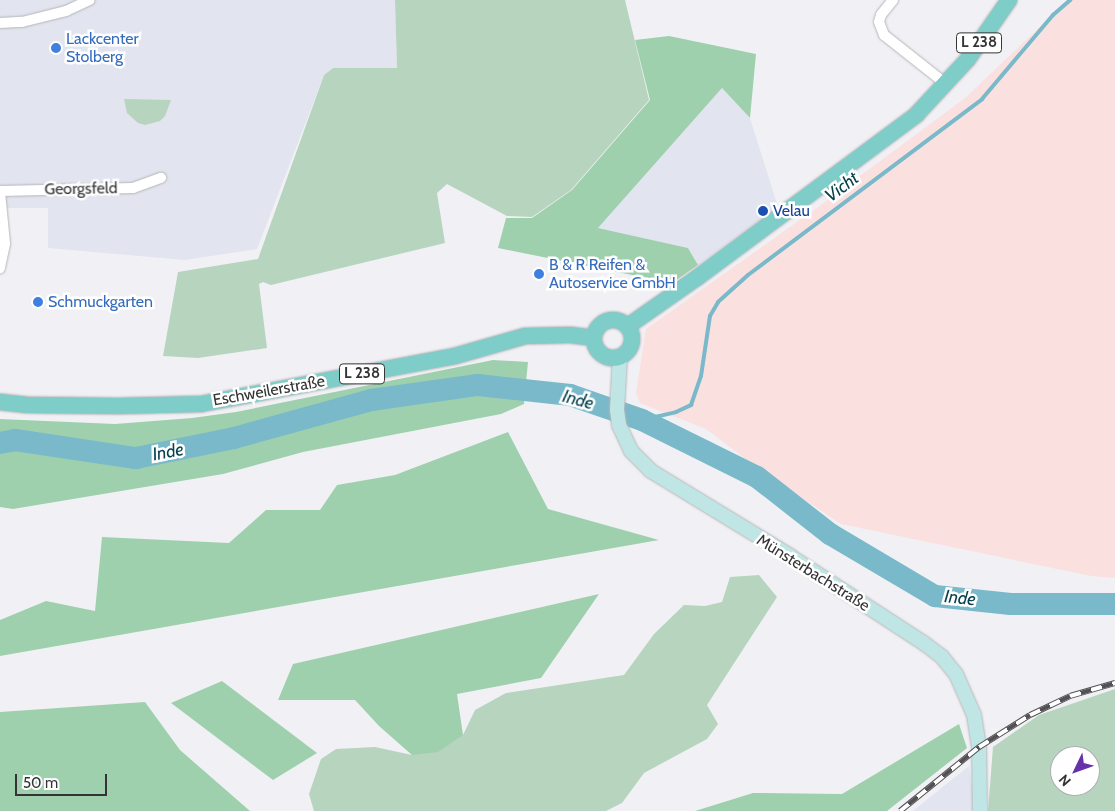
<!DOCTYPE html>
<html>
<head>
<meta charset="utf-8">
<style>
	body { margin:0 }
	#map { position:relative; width:1115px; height:811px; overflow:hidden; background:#f1f1f5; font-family:Cabin,sans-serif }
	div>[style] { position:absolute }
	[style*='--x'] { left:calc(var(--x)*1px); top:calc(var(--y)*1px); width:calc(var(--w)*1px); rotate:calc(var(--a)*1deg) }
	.built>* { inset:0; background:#e2e4ef }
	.industrial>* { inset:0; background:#fbe0e0 }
	.green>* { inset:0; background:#b7d4bf }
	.forest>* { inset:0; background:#9fd0ae }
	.stream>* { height:4px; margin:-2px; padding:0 2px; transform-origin:2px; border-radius:2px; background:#79b9c9 }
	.river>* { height:22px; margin:-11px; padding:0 11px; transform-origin:11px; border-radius:11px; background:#79b9c9 }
	.roads { filter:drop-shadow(0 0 1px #b5b6ba) drop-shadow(0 0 1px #b5b6ba) }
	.minor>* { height:10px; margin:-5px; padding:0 5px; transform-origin:5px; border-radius:5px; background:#fff }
	.secondary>* { height:14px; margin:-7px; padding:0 7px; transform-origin:7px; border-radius:7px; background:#bfe6e4 }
	.primary>* { height:16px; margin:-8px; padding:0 8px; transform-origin:8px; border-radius:8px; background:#7fcdc8 }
	.primary>.ring { margin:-8px; padding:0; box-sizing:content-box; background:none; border:16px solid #7fcdc8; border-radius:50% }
	.rail>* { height:5.5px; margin-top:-2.75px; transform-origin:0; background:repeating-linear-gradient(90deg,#fff 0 11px,#525254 0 22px); box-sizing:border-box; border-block:1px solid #525254 }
	.dots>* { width:14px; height:14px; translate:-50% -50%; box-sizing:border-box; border:2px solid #fff; border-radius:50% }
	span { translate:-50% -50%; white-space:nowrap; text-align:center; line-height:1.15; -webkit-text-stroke:5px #fff; paint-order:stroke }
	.shield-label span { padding:1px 4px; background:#fff; border:1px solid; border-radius:4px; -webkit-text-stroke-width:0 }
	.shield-label { font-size:15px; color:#343436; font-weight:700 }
	.shop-label { font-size:16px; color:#366cbe }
	.left { translate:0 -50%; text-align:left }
	.street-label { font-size:16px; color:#343436 }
	.transit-label { font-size:16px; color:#164399 }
	.water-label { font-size:18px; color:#06424e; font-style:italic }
	.north { position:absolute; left:1050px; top:746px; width:50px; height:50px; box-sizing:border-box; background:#fff; border:1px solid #aeaeaf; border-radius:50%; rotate:228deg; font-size:14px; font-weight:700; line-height:20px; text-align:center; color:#343436 }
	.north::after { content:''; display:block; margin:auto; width:18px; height:22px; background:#6732a9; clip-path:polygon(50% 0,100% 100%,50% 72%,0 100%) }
	.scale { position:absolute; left:15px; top:774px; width:92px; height:22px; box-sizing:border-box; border:2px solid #343436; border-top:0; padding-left:6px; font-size:15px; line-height:18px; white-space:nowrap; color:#343436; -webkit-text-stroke:4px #fff; paint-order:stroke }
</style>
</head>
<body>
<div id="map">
	<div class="built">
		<div style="clip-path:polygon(0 0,395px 0,397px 68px,333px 68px,324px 75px,257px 249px,185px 260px,48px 248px,48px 208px,0 208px)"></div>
		<div style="clip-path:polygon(722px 88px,750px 118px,778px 207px,698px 265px,688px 248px,598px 228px)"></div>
		<div style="clip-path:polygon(969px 766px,975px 811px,913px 811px,945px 785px)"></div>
	</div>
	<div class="industrial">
		<div style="clip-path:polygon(1068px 0,1115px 0,1115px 578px,1091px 576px,841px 524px,764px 473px,706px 429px,640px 403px,636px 393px,646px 329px,818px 207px,965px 98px)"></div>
	</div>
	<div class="green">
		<div style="clip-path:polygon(395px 0,625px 0,649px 100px,571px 190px,532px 217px,507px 216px,447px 184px,437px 193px,445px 243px,271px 285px,263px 282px,259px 284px,267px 348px,198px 358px,163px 356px,178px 272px,258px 259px,324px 75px,333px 68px,397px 68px)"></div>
		<div style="clip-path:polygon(124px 99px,171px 100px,165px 116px,160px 121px,145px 125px,138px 123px,127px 113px)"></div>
		<div style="clip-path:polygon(759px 575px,777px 597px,707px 705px,718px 724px,707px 739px,644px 773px,622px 803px,606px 811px,314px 811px,309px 794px,321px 759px,336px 749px,375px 747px,412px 755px,463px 735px,475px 710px,506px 693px,624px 675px,654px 634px,684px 605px,705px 606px,722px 602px,730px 577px)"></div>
		<div style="clip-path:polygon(evenodd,1115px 689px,1115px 811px,988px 811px,993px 747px,1039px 715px,1115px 689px,1060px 756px,1090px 756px,1090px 786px,1060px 786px,1060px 756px)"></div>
	</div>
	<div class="forest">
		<div style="clip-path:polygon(669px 36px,756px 54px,750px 118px,722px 88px,598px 228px,688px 248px,698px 265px,672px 283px,498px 248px,506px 218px,532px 218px,572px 190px,650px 100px,635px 40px)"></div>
		<div style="clip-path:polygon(493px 360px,528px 362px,524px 404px,501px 414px,303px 452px,223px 474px,13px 509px,0 507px,0 419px,115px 424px,192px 418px,236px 412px)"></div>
		<div style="clip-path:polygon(508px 432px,548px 509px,659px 540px,0 656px,0 620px,46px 601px,95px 611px,102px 537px,229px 543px,266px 510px,320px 510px,337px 485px,395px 475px)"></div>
		<div style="clip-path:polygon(599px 594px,541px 678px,457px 694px,463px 735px,438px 752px,412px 755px,379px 726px,355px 700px,278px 700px,293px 664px)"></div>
		<div style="clip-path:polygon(222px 681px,317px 753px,273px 780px,171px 703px)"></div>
		<div style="clip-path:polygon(145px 702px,180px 750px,250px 811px,0 811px,0 712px)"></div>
		<div style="clip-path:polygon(959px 724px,967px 748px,887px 811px,695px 811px,753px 793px,842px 794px)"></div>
	</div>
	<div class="stream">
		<div style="--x:642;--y:420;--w:35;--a:-13"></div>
		<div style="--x:676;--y:412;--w:17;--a:-25"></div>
		<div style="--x:691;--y:405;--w:31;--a:-71"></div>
		<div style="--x:701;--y:376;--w:61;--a:-81.5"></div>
		<div style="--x:710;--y:316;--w:16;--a:-60"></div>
		<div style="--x:718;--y:302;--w:40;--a:-42"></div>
		<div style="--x:748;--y:275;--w:293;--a:-36.9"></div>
		<div style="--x:982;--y:99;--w:110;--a:-49.8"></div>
		<div style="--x:1053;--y:15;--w:23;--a:-41"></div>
	</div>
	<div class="river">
		<div style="--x:0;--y:443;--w:15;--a:-11"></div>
		<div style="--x:15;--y:440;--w:122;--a:8.5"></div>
		<div style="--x:136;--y:458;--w:100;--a:-11.5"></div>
		<div style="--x:234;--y:438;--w:142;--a:-15.5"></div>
		<div style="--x:371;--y:400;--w:108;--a:-8"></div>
		<div style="--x:478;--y:385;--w:93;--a:6.2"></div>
		<div style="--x:570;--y:395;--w:76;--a:19.1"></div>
		<div style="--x:642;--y:420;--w:128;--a:26.4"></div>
		<div style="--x:757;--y:477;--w:93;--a:38"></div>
		<div style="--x:830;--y:534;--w:122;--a:30.6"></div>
		<div style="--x:935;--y:596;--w:76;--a:6"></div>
		<div style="--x:1011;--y:604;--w:104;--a:0"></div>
	</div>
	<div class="roads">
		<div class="minor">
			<div style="--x:893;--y:0;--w:19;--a:129"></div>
			<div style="--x:881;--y:15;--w:7;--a:106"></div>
			<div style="--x:879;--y:22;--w:14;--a:69"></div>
			<div style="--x:884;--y:35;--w:79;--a:38.3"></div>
			<div style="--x:0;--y:23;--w:22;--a:-3"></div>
			<div style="--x:22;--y:22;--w:45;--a:-14"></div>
			<div style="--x:66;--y:11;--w:26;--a:-25"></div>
			<div style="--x:0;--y:191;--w:133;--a:-1.3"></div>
			<div style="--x:133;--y:188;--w:30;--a:-20"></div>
			<div style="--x:0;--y:192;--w:52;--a:84.5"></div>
			<div style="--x:5;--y:244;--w:25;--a:102"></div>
		</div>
		<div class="secondary">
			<div style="--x:620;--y:356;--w:54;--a:93.2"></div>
			<div style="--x:617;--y:410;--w:15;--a:82"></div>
			<div style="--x:619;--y:425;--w:29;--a:65"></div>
			<div style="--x:631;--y:451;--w:28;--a:45"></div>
			<div style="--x:651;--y:471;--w:163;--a:31.4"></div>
			<div style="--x:790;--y:556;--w:161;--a:33.1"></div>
			<div style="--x:925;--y:644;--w:21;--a:37"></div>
			<div style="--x:942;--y:657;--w:22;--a:51"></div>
			<div style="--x:956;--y:674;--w:45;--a:66.3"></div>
			<div style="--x:974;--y:715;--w:32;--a:81"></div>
			<div style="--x:979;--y:747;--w:64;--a:89.1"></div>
		</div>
		<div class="primary">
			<div class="ring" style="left:594px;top:320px;width:22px;height:22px"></div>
			<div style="--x:628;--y:326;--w:85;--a:-35"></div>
			<div style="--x:698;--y:277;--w:272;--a:-36.6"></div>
			<div style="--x:916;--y:115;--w:76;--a:-47.1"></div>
			<div style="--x:968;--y:59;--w:72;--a:-55.2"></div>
			<div style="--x:0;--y:402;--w:28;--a:6"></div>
			<div style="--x:28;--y:405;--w:90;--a:0.6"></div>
			<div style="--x:118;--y:406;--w:83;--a:-1.4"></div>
			<div style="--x:201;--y:404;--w:258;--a:-10.7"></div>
			<div style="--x:455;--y:356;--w:73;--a:-15.9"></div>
			<div style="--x:525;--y:336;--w:45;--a:-1.3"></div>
			<div style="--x:570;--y:335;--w:24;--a:7"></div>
		</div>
	</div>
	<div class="rail">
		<div style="--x:900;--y:811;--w:102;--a:-39"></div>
		<div style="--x:979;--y:747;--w:60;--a:-32.1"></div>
		<div style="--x:1030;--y:715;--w:44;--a:-25.4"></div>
		<div style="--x:1070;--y:696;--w:47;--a:-16.1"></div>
	</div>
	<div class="dots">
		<div style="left:56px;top:48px;background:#3f7fe0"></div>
		<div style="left:763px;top:211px;background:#1a4fb4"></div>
		<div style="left:539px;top:274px;background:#3f7fe0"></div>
		<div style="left:38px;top:302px;background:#3f7fe0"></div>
	</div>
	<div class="shield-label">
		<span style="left:979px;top:43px">L 238</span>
		<span style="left:362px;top:374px">L 238</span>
	</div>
	<div class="shop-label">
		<span class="left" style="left:66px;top:48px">Lackcenter<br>Stolberg</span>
		<span class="left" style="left:549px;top:274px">B &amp; R Reifen &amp;<br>Autoservice GmbH</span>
		<span class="left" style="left:48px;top:302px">Schmuckgarten</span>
	</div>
	<div class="street-label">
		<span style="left:81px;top:189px;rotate:-1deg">Georgsfeld</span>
		<span style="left:269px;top:391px;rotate:-10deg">Eschweilerstraße</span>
		<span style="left:813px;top:573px;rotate:32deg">Münsterbachstraße</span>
	</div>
	<div class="transit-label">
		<span class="left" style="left:773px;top:211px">Velau</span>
	</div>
	<div class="water-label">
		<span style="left:842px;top:187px;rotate:-37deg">Vicht</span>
		<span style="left:578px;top:400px;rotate:15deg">Inde</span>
		<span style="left:168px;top:452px;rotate:-11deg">Inde</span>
		<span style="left:960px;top:598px;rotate:6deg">Inde</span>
	</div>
	<div class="north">N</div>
	<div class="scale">50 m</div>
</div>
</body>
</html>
